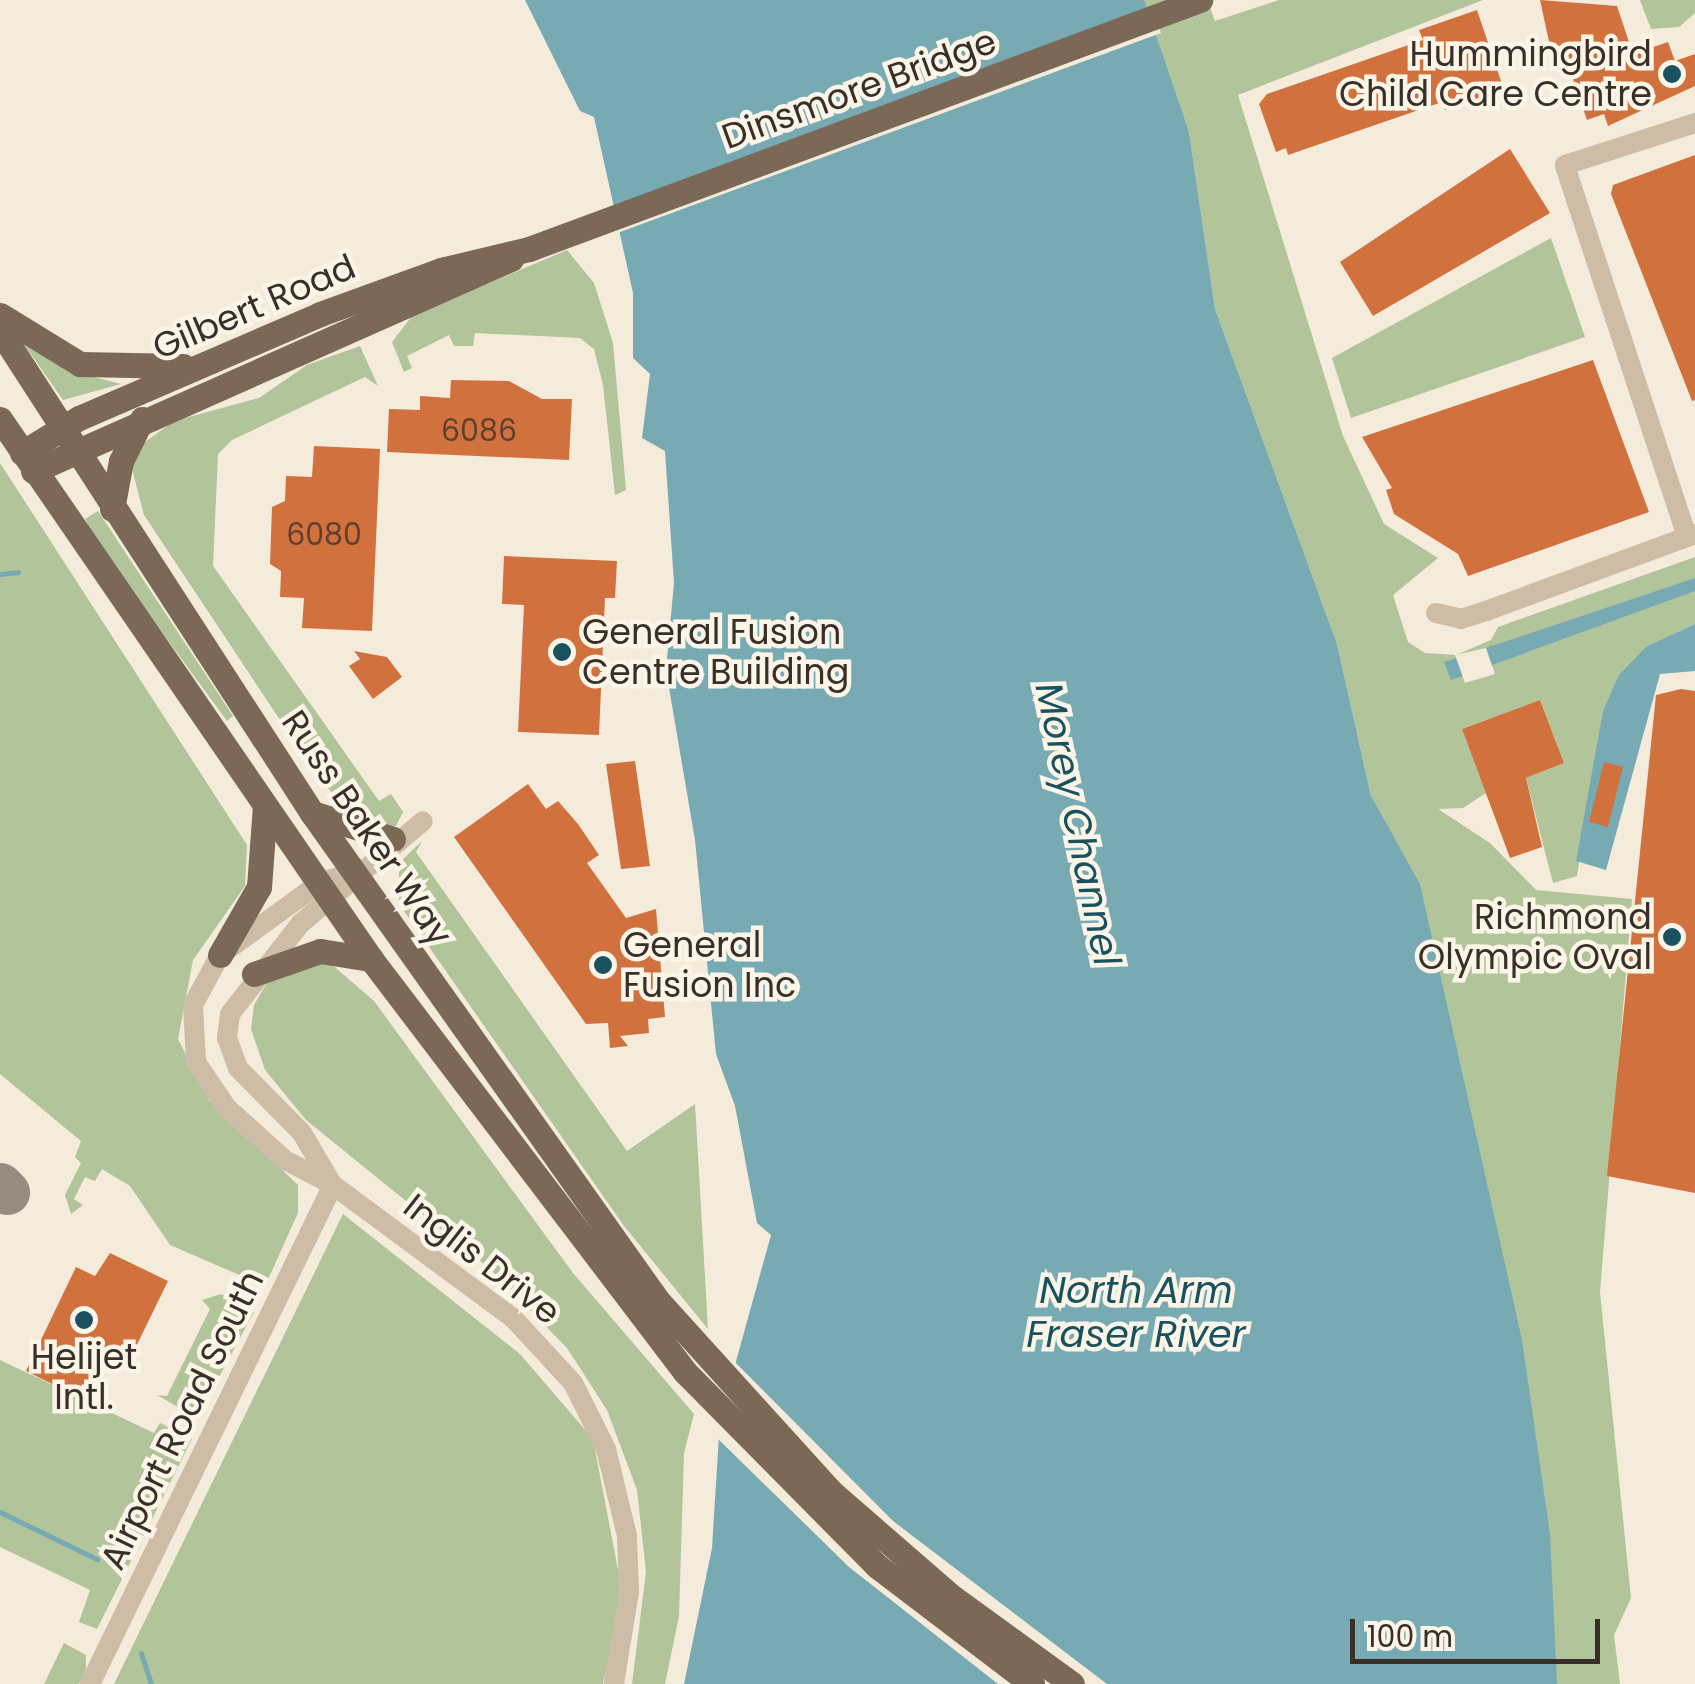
<!DOCTYPE html>
<html>
<head>
<meta charset="utf-8">
<style>
	body { margin:0 }
	#map { position:relative; width:1695px; height:1684px; overflow:hidden; background:#f4ebdb; font-family:Poppins,sans-serif }
	div>[style] { position:absolute }
	[style*='--x'] { left:calc(var(--x)*1px); top:calc(var(--y)*1px); width:calc(var(--w)*1px); rotate:calc(var(--a)*1deg) }
	.green>* { inset:0; background:#b1c49a }
	.water>* { inset:0; background:#78aab4 }
	.pier>* { inset:0; background:#f4ebdb }
	.stream>* { height:5px; margin:-2.5px; padding:0 2.5px; transform-origin:2.5px; border-radius:2.5px; background:#78aab4 }
	.taxiway>* { height:45px; margin:-22.5px; padding:0 22.5px; transform-origin:22.5px; border-radius:22.5px; background:#968d82 }
	.building>* { inset:0; background:#d0713e }
	.minor>* { height:20px; margin:-10px; padding:0 10px; transform-origin:10px; border-radius:10px; background:#cdbca6 }
	.major>* { height:25px; margin:-12.5px; padding:0 12.5px; transform-origin:12.5px; border-radius:12.5px; background:#7c6857 }
	.dots>* { width:28px; height:28px; translate:-50% -50%; box-sizing:border-box; border:5px solid #fbf5e8; border-radius:50% }
	span { translate:-50% -50%; white-space:nowrap; text-align:center; line-height:1.15; -webkit-text-stroke:9px #fbf5e8; paint-order:stroke }
	.number-label { font-size:30px; color:#5f402e }
	.number-label span { -webkit-text-stroke-width:0 }
	.poi-label { font-size:35px; color:#392f28 }
	.right { translate:-100% -50%; text-align:right }
	.left { translate:0 -50%; text-align:left }
	.street-label { font-size:35px; color:#392f28 }
	.water-label { font-size:38px; color:#19525e; font-style:italic }
	.scale { position:absolute; left:1350px; top:1619px; width:250px; height:45px; box-sizing:border-box; border:5px solid #392f28; border-top:0; padding-left:12px; font-size:30px; line-height:35px; white-space:nowrap; color:#392f28; -webkit-text-stroke:8px #fbf5e8; paint-order:stroke }
</style>
</head>
<body>
<div id="map">
	<div class="green">
		<div style="clip-path:polygon(1141px 0,1207px 0,1215px 21px,1279px 0,1483px 0,1238px 95px,1343px 436px,1384px 524px,1438px 558px,1393px 595px,1408px 642px,1425px 653px,1456px 655px,1491px 640px,1498px 627px,1695px 557px,1695px 624px,1647px 646px,1603px 711px,1577px 876px,1553px 883px,1526px 778px,1564px 763px,1540px 700px,1462px 729px,1486px 793px,1463px 808px,1438px 809px,1490px 843px,1536px 890px,1632px 899px,1600px 1292px,1631px 1598px,1614px 1635px,1620px 1684px,1484px 1684px,1371px 796px,1337px 644px,1215px 309px,1189px 132px)"></div>
		<div style="clip-path:polygon(1640px 0,1695px 0,1695px 13px,1679px 27px,1651px 29px)"></div>
		<div style="clip-path:polygon(1551px 238px,1585px 337px,1351px 418px,1332px 358px)"></div>
		<div style="clip-path:polygon(567px 250px,594px 283px,613px 343px,626px 490px,615px 495px,603px 385px,594px 349px,580px 338px,475px 333px,473px 346px,454px 346px,449px 335px,407px 356px,412px 368px,404px 372px,392px 342px,412px 316px)"></div>
		<div style="clip-path:polygon(23px 343px,90px 376px,121px 384px,63px 400px)"></div>
		<div style="clip-path:polygon(360px 346px,378px 386px,365px 377px,232px 440px,218px 454px,213px 566px,379px 801px,391px 794px,403px 812px,396px 826px,382px 827px,353px 815px,320px 780px,144px 515px,132px 469px,141px 445px,174px 421px,259px 398px,307px 365px)"></div>
		<div style="clip-path:polygon(0 463px,247px 845px,245px 886px,193px 960px,178px 1039px,209px 1100px,298px 1185px,298px 1213px,265px 1286px,170px 1245px,130px 1186px,102px 1169px,95px 1181px,85px 1177px,74px 1199px,83px 1205px,71px 1214px,65px 1195px,81px 1163px,75px 1157px,81px 1141px,0 1074px)"></div>
		<div style="clip-path:polygon(98px 511px,233px 716px,227px 721px,98px 545px,85px 519px)"></div>
		<div style="clip-path:polygon(422px 841px,416px 852px,627px 1151px,695px 1104px,708px 1329px,624px 1226px,399px 904px,399px 863px)"></div>
		<div style="clip-path:polygon(312px 961px,330px 963px,374px 1001px,573px 1273px,694px 1414px,684px 1453px,679px 1616px,665px 1684px,632px 1684px,646px 1572px,637px 1490px,607px 1410px,567px 1348px,490px 1269px,306px 1120px,265px 1070px,251px 1029px,254px 1005px,267px 983px)"></div>
		<div style="clip-path:polygon(343px 1214px,520px 1354px,593px 1439px,623px 1596px,603px 1684px,114px 1684px)"></div>
		<div style="clip-path:polygon(221px 1294px,254px 1312px,197px 1418px,157px 1395px,167px 1396px,210px 1309px,202px 1300px)"></div>
		<div style="clip-path:polygon(0 1360px,154px 1433px,160px 1423px,192px 1439px,97px 1629px,79px 1622px,90px 1590px,0 1547px)"></div>
		<div style="clip-path:polygon(64px 1643px,86px 1655px,86px 1669px,79px 1684px,44px 1684px)"></div>
	</div>
	<div class="water">
		<div style="clip-path:polygon(525px 0,1144px 0,1189px 132px,1215px 309px,1337px 644px,1371px 796px,1420px 884px,1522px 1340px,1550px 1534px,1557px 1684px,684px 1684px,712px 1548px,720px 1419px,771px 1235px,757px 1223px,735px 1106px,716px 1054px,695px 840px,666px 670px,674px 583px,665px 451px,642px 438px,650px 374px,633px 358px,633px 293px,594px 117px,580px 111px)"></div>
		<div style="clip-path:polygon(1695px 578px,1695px 591px,1451px 680px,1444px 662px)"></div>
		<div style="clip-path:polygon(1695px 624px,1695px 671px,1660px 674px,1606px 870px,1576px 861px,1603px 711px,1619px 675px,1647px 646px)"></div>
	</div>
	<div class="pier">
		<div style="clip-path:polygon(1151px 7px,1161px 33px,612px 235px,605px 209px)"></div>
		<div style="clip-path:polygon(1486px 648px,1495px 674px,1465px 683px,1455px 655px)"></div>
		<div style="clip-path:polygon(732px 1359px,893px 1521px,1107px 1684px,998px 1684px,849px 1567px,714px 1435px)"></div>
	</div>
	<div class="stream">
		<div style="--x:0;--y:574;--w:18;--a:-6"></div>
		<div style="--x:0;--y:1512;--w:108;--a:25.9"></div>
		<div style="--x:141;--y:1653;--w:33;--a:72"></div>
	</div>
	<div class="taxiway">
		<div style="--x:0;--y:1185;--w:10;--a:45"></div>
	</div>
	<div class="building">
		<div style="clip-path:polygon(1540px 0,1617px 6px,1633px 54px,1668px 42px,1675px 61px,1695px 54px,1695px 86px,1608px 126px,1604px 114px,1587px 120px,1565px 56px,1553px 60px)"></div>
		<div style="clip-path:polygon(1477px 10px,1504px 90px,1445px 110px,1442px 102px,1288px 155px,1286px 148px,1276px 152px,1259px 104px,1267px 94px,1423px 40px,1419px 30px)"></div>
		<div style="clip-path:polygon(1510px 149px,1550px 213px,1373px 316px,1340px 262px)"></div>
		<div style="clip-path:polygon(1695px 155px,1695px 400px,1692px 401px,1611px 194px,1613px 185px)"></div>
		<div style="clip-path:polygon(1593px 360px,1649px 512px,1468px 576px,1458px 554px,1394px 514px,1386px 490px,1392px 488px,1362px 437px)"></div>
		<div style="clip-path:polygon(451px 380px,509px 381px,542px 399px,572px 399px,569px 460px,387px 452px,389px 409px,420px 410px,420px 396px,450px 398px)"></div>
		<div style="clip-path:polygon(314px 446px,380px 449px,372px 631px,302px 628px,304px 598px,280px 597px,281px 571px,270px 564px,272px 507px,285px 501px,286px 476px,312px 477px)"></div>
		<div style="clip-path:polygon(504px 556px,617px 561px,615px 598px,605px 598px,599px 735px,518px 732px,524px 605px,502px 604px)"></div>
		<div style="clip-path:polygon(354px 651px,387px 657px,402px 677px,373px 699px,349px 666px,360px 659px)"></div>
		<div style="clip-path:polygon(1681px 689px,1695px 691px,1695px 1193px,1607px 1176px,1656px 695px)"></div>
		<div style="clip-path:polygon(1540px 700px,1564px 763px,1526px 778px,1542px 847px,1510px 858px,1462px 729px)"></div>
		<div style="clip-path:polygon(635px 761px,650px 866px,621px 869px,606px 764px)"></div>
		<div style="clip-path:polygon(1604px 762px,1623px 767px,1608px 827px,1589px 822px)"></div>
		<div style="clip-path:polygon(528px 784px,546px 809px,558px 801px,578px 824px,599px 855px,587px 863px,626px 918px,656px 909px,665px 1017px,648px 1019px,649px 1033px,620px 1036px,628px 1046px,610px 1048px,608px 1023px,586px 1024px,454px 837px)"></div>
		<div style="clip-path:polygon(110px 1253px,168px 1281px,130px 1359px,105px 1347px,80px 1398px,26px 1371px,76px 1267px,95px 1276px)"></div>
	</div>
	<div class="minor">
		<div style="--x:1687;--y:537;--w:391;--a:-108.2"></div>
		<div style="--x:1565;--y:165;--w:137;--a:-17.9"></div>
		<div style="--x:1436;--y:613;--w:26;--a:13"></div>
		<div style="--x:1461;--y:619;--w:26;--a:-18"></div>
		<div style="--x:1486;--y:611;--w:223;--a:-20.2"></div>
		<div style="--x:354;--y:872;--w:34;--a:163"></div>
		<div style="--x:321;--y:882;--w:125;--a:144.1"></div>
		<div style="--x:220;--y:955;--w:57;--a:118.4"></div>
		<div style="--x:193;--y:1005;--w:57;--a:87"></div>
		<div style="--x:196;--y:1062;--w:55;--a:56"></div>
		<div style="--x:227;--y:1108;--w:78;--a:41.9"></div>
		<div style="--x:285;--y:1160;--w:54;--a:27.5"></div>
		<div style="--x:333;--y:1185;--w:225;--a:36.5"></div>
		<div style="--x:514;--y:1319;--w:87;--a:47.3"></div>
		<div style="--x:573;--y:1383;--w:74;--a:63.4"></div>
		<div style="--x:606;--y:1449;--w:89;--a:76.4"></div>
		<div style="--x:627;--y:1536;--w:56;--a:88"></div>
		<div style="--x:629;--y:1592;--w:93;--a:99.3"></div>
		<div style="--x:332;--y:1184;--w:59;--a:-120.5"></div>
		<div style="--x:302;--y:1133;--w:91;--a:-134.6"></div>
		<div style="--x:238;--y:1068;--w:32;--a:-110"></div>
		<div style="--x:227;--y:1038;--w:24;--a:-83"></div>
		<div style="--x:230;--y:1014;--w:114;--a:-52.1"></div>
		<div style="--x:300;--y:924;--w:160;--a:-39.9"></div>
		<div style="--x:90;--y:1684;--w:555;--a:-64.04"></div>
	</div>
	<div class="major">
		<div style="--x:0;--y:315;--w:94;--a:31.5"></div>
		<div style="--x:80;--y:364;--w:103;--a:1.1"></div>
		<div style="--x:0;--y:331;--w:574;--a:57.08"></div>
		<div style="--x:312;--y:813;--w:598;--a:54.66"></div>
		<div style="--x:658;--y:1301;--w:256;--a:47.8"></div>
		<div style="--x:830;--y:1491;--w:162;--a:41"></div>
		<div style="--x:952;--y:1597;--w:148;--a:35.9"></div>
		<div style="--x:0;--y:419;--w:655;--a:55.51"></div>
		<div style="--x:371;--y:959;--w:519;--a:52.75"></div>
		<div style="--x:685;--y:1372;--w:273;--a:45.3"></div>
		<div style="--x:877;--y:1566;--w:195;--a:37.3"></div>
		<div style="--x:22;--y:453;--w:67;--a:-31.6"></div>
		<div style="--x:79;--y:418;--w:262;--a:-23.3"></div>
		<div style="--x:320;--y:314;--w:129;--a:-20"></div>
		<div style="--x:441;--y:270;--w:90;--a:-13.4"></div>
		<div style="--x:529;--y:249;--w:716;--a:-20.36"></div>
		<div style="--x:33;--y:471;--w:523;--a:-23.92"></div>
		<div style="--x:112;--y:509;--w:49;--a:-79.4"></div>
		<div style="--x:121;--y:461;--w:47;--a:-63.4"></div>
		<div style="--x:312;--y:813;--w:85;--a:17.8"></div>
		<div style="--x:220;--y:955;--w:78;--a:-60.2"></div>
		<div style="--x:259;--y:887;--w:81;--a:-85.8"></div>
		<div style="--x:254;--y:974;--w:70;--a:-19.2"></div>
		<div style="--x:320;--y:951;--w:52;--a:8.9"></div>
	</div>
	<div class="dots">
		<div style="left:1672px;top:74px;background:#19525e"></div>
		<div style="left:562px;top:652px;background:#19525e"></div>
		<div style="left:1672px;top:937px;background:#19525e"></div>
		<div style="left:603px;top:965px;background:#19525e"></div>
		<div style="left:84px;top:1320px;background:#19525e"></div>
	</div>
	<div class="number-label">
		<span style="left:479px;top:431px">6086</span>
		<span style="left:324px;top:535px">6080</span>
	</div>
	<div class="poi-label">
		<span class="right" style="left:1652px;top:74px">Hummingbird<br>Child Care Centre</span>
		<span class="left" style="left:582px;top:652px">General Fusion<br>Centre Building</span>
		<span class="right" style="left:1652px;top:937px">Richmond<br>Olympic Oval</span>
		<span class="left" style="left:623px;top:965px">General<br>Fusion Inc</span>
		<span style="left:84px;top:1377px">Helijet<br>Intl.</span>
	</div>
	<div class="street-label">
		<span style="left:859px;top:89px;rotate:-20deg">Dinsmore Bridge</span>
		<span style="left:254px;top:307px;rotate:-23deg">Gilbert Road</span>
		<span style="left:367px;top:828px;rotate:56deg">Russ Baker Way</span>
		<span style="left:482px;top:1259px;rotate:38deg">Inglis Drive</span>
		<span style="left:182px;top:1420px;rotate:-64deg">Airport Road South</span>
	</div>
	<div class="water-label">
		<span style="left:1078px;top:824px;rotate:78deg">Morey Channel</span>
		<span style="left:1136px;top:1312px">North Arm<br>Fraser River</span>
	</div>
	<div class="scale">100 m</div>
</div>
</body>
</html>
